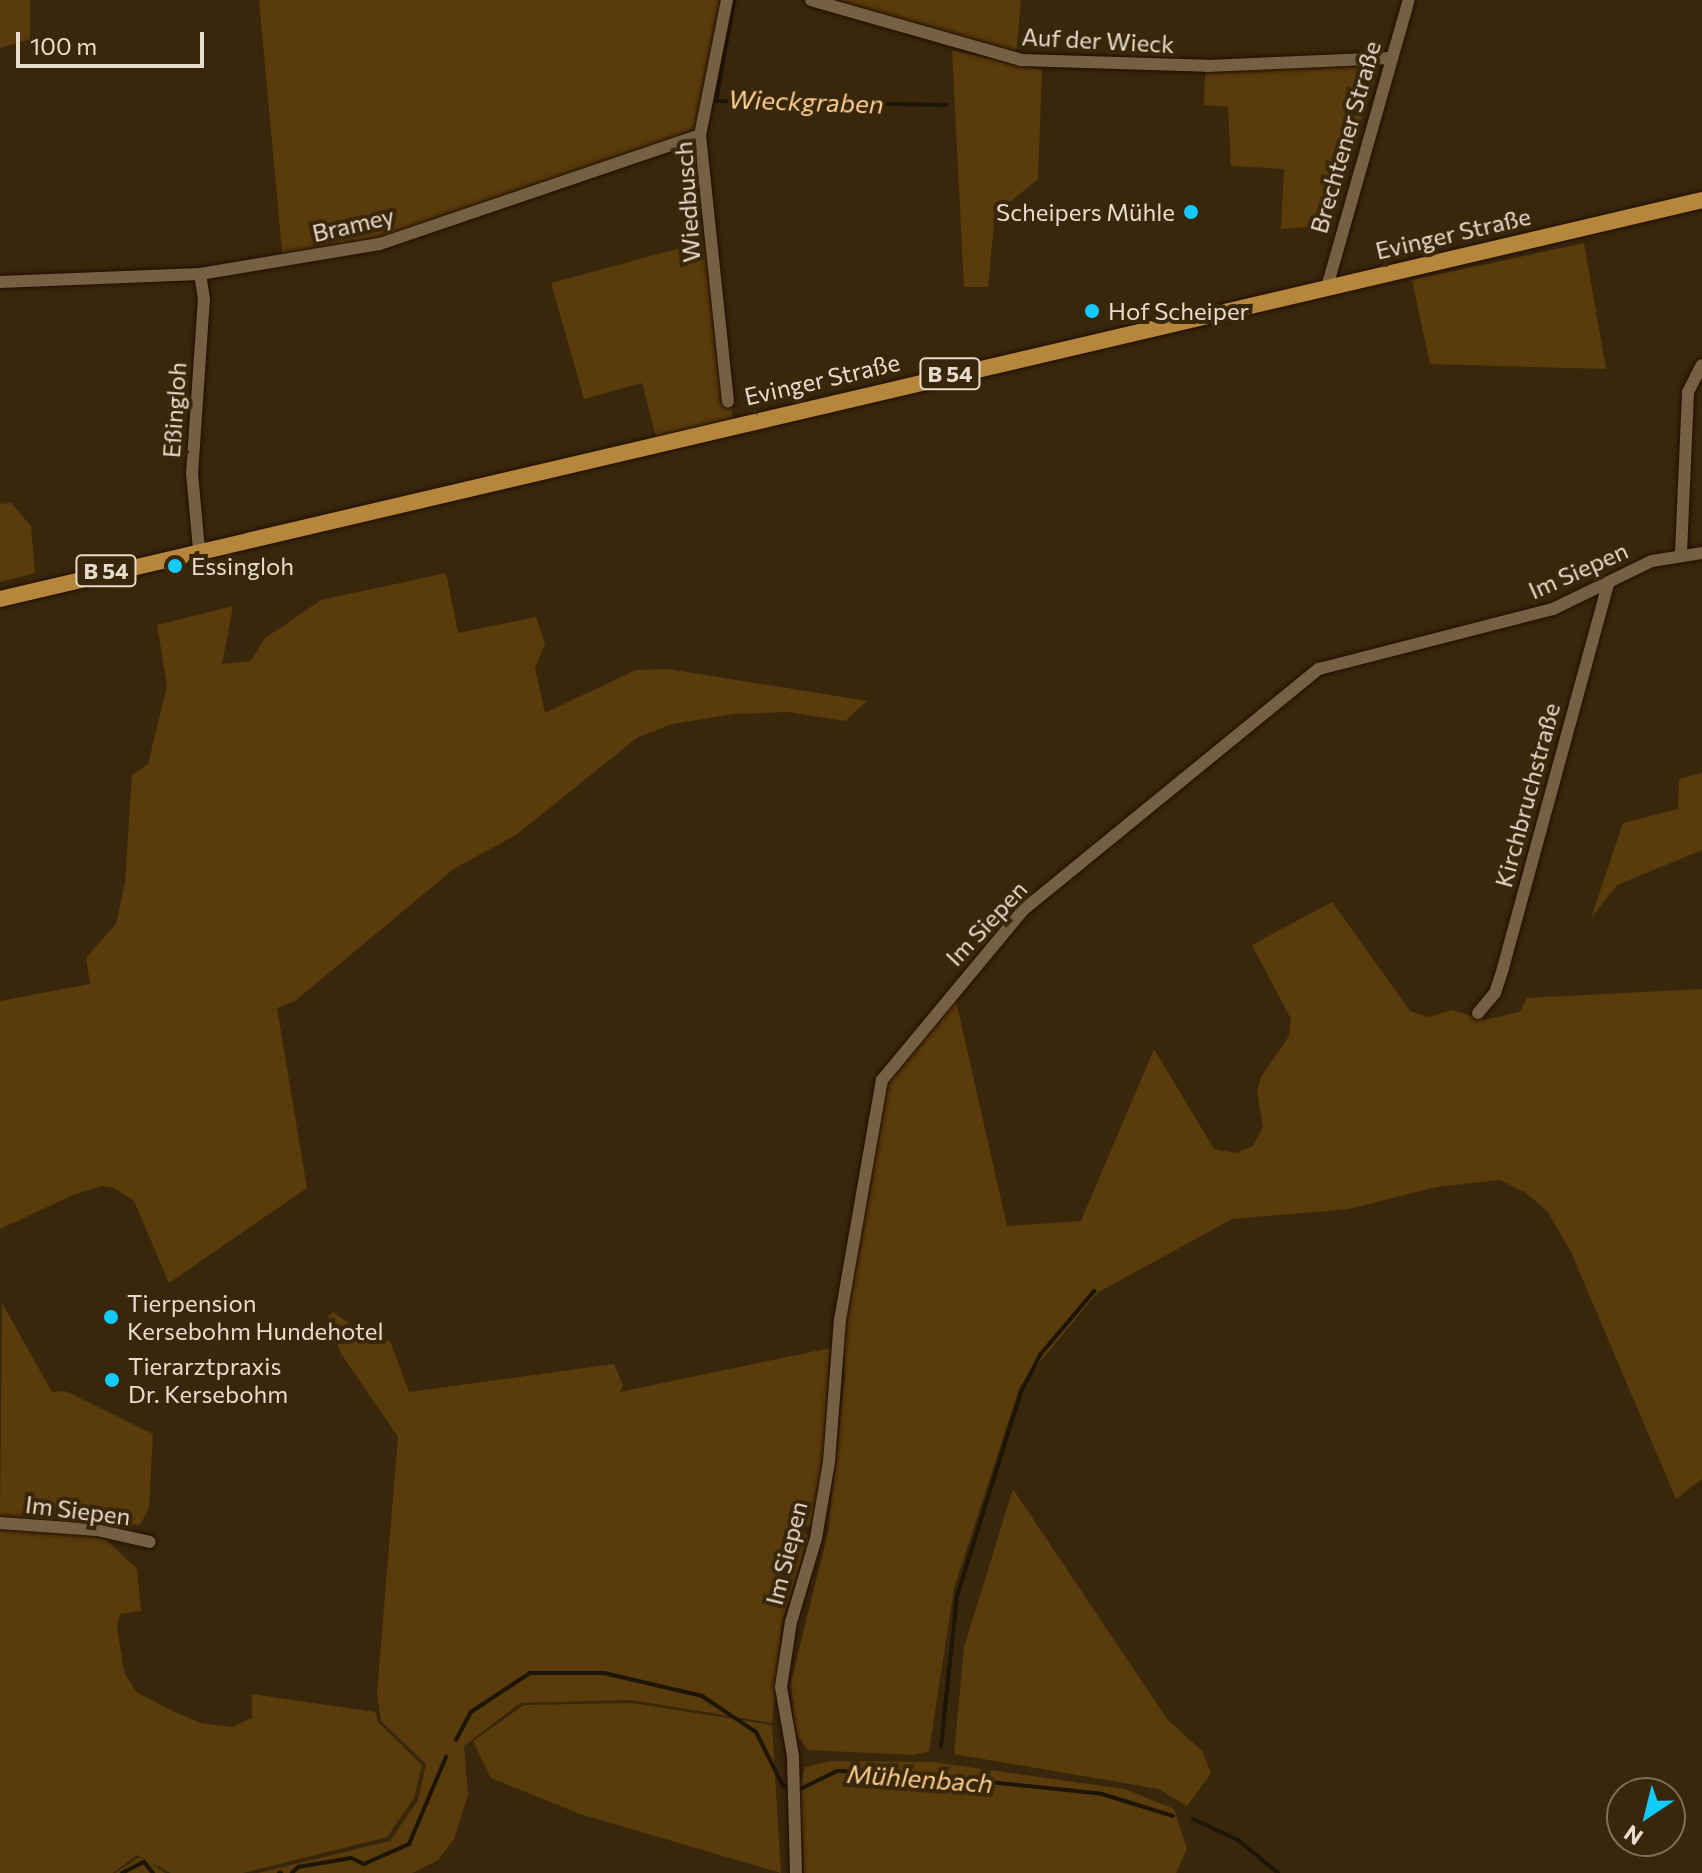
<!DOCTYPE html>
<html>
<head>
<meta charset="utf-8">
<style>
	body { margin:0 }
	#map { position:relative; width:1702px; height:1873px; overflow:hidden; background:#39270c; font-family:Commissioner,sans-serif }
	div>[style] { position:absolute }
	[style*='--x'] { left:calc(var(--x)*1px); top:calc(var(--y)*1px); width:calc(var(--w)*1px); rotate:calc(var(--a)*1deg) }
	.green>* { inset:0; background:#5a3b0b }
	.stream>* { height:4px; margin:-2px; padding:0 2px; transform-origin:2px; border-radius:2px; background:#1e1509 }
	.roads { filter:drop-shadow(0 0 2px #200f00) drop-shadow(0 0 2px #200f00) }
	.minor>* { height:12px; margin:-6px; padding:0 6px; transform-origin:6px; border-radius:6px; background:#756044 }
	.major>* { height:16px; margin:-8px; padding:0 8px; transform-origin:8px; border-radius:8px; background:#b7863d }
	.dots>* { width:22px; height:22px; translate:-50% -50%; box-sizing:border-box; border:4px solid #39270c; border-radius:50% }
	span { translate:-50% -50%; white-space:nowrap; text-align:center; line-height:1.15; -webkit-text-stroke:8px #39270c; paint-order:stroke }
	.shield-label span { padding:2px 6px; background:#39270c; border:2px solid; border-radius:6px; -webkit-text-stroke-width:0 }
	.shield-label { font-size:22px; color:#e8dccd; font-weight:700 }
	.street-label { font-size:24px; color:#e8dccd }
	.poi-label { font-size:24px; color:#e8dccd }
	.right { translate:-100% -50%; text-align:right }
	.left { translate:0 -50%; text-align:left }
	.water-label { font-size:26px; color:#fdcd8f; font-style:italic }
	.north { position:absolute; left:1606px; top:1777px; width:80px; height:80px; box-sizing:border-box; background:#39270c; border:2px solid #7f6f59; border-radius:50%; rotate:215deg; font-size:22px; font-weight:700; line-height:32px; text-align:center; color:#e8dccd }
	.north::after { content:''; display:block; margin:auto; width:28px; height:36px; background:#12cafb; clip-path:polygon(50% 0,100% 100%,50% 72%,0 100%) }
	.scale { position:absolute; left:16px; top:32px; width:188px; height:36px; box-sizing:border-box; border:4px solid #e8dccd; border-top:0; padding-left:10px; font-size:24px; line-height:28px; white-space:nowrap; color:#e8dccd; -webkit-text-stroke:6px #39270c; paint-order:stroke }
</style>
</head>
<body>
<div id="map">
	<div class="green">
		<div style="clip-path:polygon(0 0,30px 0,30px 39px,0 48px)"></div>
		<div style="clip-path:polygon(259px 0,727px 0,700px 135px,380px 244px,283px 262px)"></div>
		<div style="clip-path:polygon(811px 0,1021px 0,1016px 56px)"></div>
		<div style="clip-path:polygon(952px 50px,1042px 70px,1038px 179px,995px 214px,988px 287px,964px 287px)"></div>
		<div style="clip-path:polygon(1368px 63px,1378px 71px,1325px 226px,1281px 229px,1284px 169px,1231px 166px,1228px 107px,1204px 105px,1205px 72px)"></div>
		<div style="clip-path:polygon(710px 240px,733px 422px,657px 441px,642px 383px,584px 399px,551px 283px)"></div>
		<div style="clip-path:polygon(1584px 243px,1606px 369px,1430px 364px,1412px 280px)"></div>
		<div style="clip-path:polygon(11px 503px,31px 526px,35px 573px,0 582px,0 504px)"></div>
		<div style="clip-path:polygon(446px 573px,458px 633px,536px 617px,545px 644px,535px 668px,545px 713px,636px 670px,668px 669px,867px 701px,845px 721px,788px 712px,734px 714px,672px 724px,638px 737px,516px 835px,455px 868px,295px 1001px,277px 1008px,307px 1188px,169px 1283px,134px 1201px,114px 1188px,102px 1186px,73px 1195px,0 1229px,0 1001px,90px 984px,86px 958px,116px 924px,125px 883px,132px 775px,148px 764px,167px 686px,157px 625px,233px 606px,222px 664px,251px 661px,264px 639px,321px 600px)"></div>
		<div style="clip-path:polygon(1702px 773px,1702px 850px,1617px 885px,1591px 918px,1623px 823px,1678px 809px,1679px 779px)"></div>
		<div style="clip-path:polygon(1332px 902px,1410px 1011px,1429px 1017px,1452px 1010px,1484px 1020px,1520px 1012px,1527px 998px,1702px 989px,1702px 1479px,1676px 1499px,1571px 1252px,1547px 1211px,1526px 1193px,1500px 1180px,1436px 1187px,1349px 1209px,1232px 1219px,1097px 1293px,1020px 1386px,954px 1588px,929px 1751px,913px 1755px,808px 1750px,795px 1733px,791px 1682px,828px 1532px,845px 1376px,843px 1345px,878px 1100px,888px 1077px,954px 992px,1007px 1226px,1081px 1221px,1154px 1049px,1214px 1149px,1236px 1153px,1253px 1146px,1263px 1127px,1257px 1092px,1261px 1077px,1289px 1036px,1291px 1019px,1252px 945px)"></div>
		<div style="clip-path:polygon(2px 1303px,52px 1392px,65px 1391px,153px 1434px,149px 1508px,140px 1525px,0 1517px)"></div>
		<div style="clip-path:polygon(333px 1312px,370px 1338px,390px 1341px,409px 1392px,614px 1364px,623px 1385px,620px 1392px,830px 1348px,824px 1468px,814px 1526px,800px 1527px,809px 1537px,782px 1622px,772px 1723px,631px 1700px,520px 1703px,464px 1746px,468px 1795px,454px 1839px,438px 1860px,412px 1873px,258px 1873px,390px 1841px,418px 1800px,426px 1764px,381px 1721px,377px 1693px,398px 1437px,340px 1352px,328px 1316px)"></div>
		<div style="clip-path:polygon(1013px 1489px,1167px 1719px,1202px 1751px,1211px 1773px,1187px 1806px,1159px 1789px,954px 1754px,964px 1647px)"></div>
		<div style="clip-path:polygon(0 1528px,102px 1536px,137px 1569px,141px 1611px,120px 1614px,117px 1627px,124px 1672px,136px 1692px,173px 1711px,200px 1723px,232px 1727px,252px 1718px,252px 1694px,375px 1712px,378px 1722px,422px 1765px,414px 1798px,387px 1837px,243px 1873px,171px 1873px,137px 1855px,113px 1873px,0 1873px)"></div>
		<div style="clip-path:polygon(632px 1703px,772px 1725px,781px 1873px,580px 1814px,491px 1778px,473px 1741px,524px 1705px)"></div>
		<div style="clip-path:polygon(932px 1762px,1125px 1789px,1174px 1809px,1187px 1849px,1176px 1873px,804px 1873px,800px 1785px,805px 1767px,830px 1761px)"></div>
		<div style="clip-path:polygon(138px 1858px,146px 1859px,165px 1873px,115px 1873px)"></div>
	</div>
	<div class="stream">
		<div style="--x:734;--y:0;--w:103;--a:100.1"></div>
		<div style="--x:716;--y:101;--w:231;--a:1"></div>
		<div style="--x:456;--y:1740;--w:32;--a:-62"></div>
		<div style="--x:471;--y:1712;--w:71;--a:-33.5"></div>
		<div style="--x:530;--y:1673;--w:74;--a:0"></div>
		<div style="--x:604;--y:1673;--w:101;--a:13.2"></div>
		<div style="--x:702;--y:1696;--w:65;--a:33.7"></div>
		<div style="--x:756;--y:1732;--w:60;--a:63.4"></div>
		<div style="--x:783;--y:1786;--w:17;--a:10"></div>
		<div style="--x:800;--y:1789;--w:41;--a:-25.9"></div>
		<div style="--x:837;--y:1771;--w:57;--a:1"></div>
		<div style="--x:894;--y:1772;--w:209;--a:6"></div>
		<div style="--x:1102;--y:1794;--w:74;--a:17.2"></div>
		<div style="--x:941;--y:1746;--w:151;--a:-83.9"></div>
		<div style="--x:957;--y:1596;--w:214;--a:-72.6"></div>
		<div style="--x:1021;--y:1392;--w:42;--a:-62.8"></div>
		<div style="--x:1040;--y:1355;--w:84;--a:-49.8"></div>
		<div style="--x:1193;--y:1819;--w:50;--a:25"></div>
		<div style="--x:1238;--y:1840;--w:52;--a:39.5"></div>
		<div style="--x:122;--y:1873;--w:25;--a:-27"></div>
		<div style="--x:144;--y:1862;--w:14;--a:51"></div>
		<div style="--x:279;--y:1873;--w:2;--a:0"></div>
		<div style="--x:292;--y:1873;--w:8;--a:-45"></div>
		<div style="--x:298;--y:1867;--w:54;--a:-9.6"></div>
		<div style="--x:351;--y:1858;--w:14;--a:25"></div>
		<div style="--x:364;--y:1864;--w:49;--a:-24"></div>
		<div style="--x:409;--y:1844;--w:95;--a:-67"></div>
	</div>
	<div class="roads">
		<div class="minor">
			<div style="--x:727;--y:0;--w:138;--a:101.3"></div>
			<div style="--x:700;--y:135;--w:268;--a:84"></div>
			<div style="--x:811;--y:0;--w:218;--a:15.9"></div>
			<div style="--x:1021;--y:60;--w:186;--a:1.8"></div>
			<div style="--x:1207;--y:66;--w:184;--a:-2.5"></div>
			<div style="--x:0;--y:282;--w:200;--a:-2.3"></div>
			<div style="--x:200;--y:274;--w:182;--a:-9.5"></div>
			<div style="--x:380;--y:244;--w:338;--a:-18.8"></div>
			<div style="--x:1327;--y:287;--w:298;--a:-74.1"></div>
			<div style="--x:199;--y:549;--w:75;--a:-95.3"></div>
			<div style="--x:192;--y:474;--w:175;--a:-86.1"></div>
			<div style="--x:204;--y:299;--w:25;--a:-99"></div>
			<div style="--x:1681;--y:553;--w:161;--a:-87.5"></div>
			<div style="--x:1688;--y:392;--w:30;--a:-63"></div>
			<div style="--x:1478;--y:1013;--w:26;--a:-50"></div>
			<div style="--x:1495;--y:993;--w:26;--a:-72"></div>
			<div style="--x:1503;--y:968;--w:398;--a:-74.7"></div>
			<div style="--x:0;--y:1523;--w:97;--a:4.1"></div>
			<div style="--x:97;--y:1530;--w:54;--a:12.8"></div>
			<div style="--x:796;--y:1873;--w:117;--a:-91.5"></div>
			<div style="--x:793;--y:1756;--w:70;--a:-99.9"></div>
			<div style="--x:781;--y:1687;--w:66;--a:-81.3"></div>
			<div style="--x:791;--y:1622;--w:88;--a:-73.4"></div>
			<div style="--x:816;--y:1538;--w:77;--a:-80.3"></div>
			<div style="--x:829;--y:1462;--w:142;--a:-85.6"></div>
			<div style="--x:840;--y:1320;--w:244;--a:-80.1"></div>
			<div style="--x:882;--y:1080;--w:221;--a:-50.3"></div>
			<div style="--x:1023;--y:910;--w:382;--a:-39.2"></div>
			<div style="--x:1319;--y:669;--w:242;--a:-14.4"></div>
			<div style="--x:1553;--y:609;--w:110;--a:-25.9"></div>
			<div style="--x:1652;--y:561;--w:51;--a:-9.1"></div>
		</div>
		<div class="major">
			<div style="--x:0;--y:599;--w:1748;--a:-13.19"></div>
		</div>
	</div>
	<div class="dots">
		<div style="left:1191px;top:212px;background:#12cafb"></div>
		<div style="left:1092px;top:311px;background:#12cafb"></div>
		<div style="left:175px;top:566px;background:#12cafb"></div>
		<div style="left:111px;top:1317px;background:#12cafb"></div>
		<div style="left:112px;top:1380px;background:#12cafb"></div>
	</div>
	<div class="shield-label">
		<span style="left:950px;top:374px">B 54</span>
		<span style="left:106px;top:571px">B 54</span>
	</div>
	<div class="street-label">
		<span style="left:1098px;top:40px;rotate:3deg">Auf der Wieck</span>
		<span style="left:1345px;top:137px;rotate:-74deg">Brechtener Straße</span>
		<span style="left:687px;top:202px;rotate:-94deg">Wiedbusch</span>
		<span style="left:353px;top:224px;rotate:-13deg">Bramey</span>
		<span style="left:1453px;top:233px;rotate:-13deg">Evinger Straße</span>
		<span style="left:822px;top:379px;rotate:-13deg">Evinger Straße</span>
		<span style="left:174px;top:410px;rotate:-86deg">Eßingloh</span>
		<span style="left:1578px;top:570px;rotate:-24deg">Im Siepen</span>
		<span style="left:1527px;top:795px;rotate:-75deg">Kirchbruchstraße</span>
		<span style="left:986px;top:923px;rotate:-47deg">Im Siepen</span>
		<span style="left:78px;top:1510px;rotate:7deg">Im Siepen</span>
		<span style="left:786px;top:1553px;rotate:-76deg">Im Siepen</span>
	</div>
	<div class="poi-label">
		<span class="right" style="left:1175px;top:212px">Scheipers Mühle</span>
		<span class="left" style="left:1108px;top:311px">Hof Scheiper</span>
		<span class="left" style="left:191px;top:566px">Essingloh</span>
		<span class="left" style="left:127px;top:1317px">Tierpension<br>Kersebohm Hundehotel</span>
		<span class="left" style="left:128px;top:1380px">Tierarztpraxis<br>Dr. Kersebohm</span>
	</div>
	<div class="water-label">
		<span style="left:806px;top:101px;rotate:2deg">Wieckgraben</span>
		<span style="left:920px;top:1778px;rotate:4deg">Mühlenbach</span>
	</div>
	<div class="north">N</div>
	<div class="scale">100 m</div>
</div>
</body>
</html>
